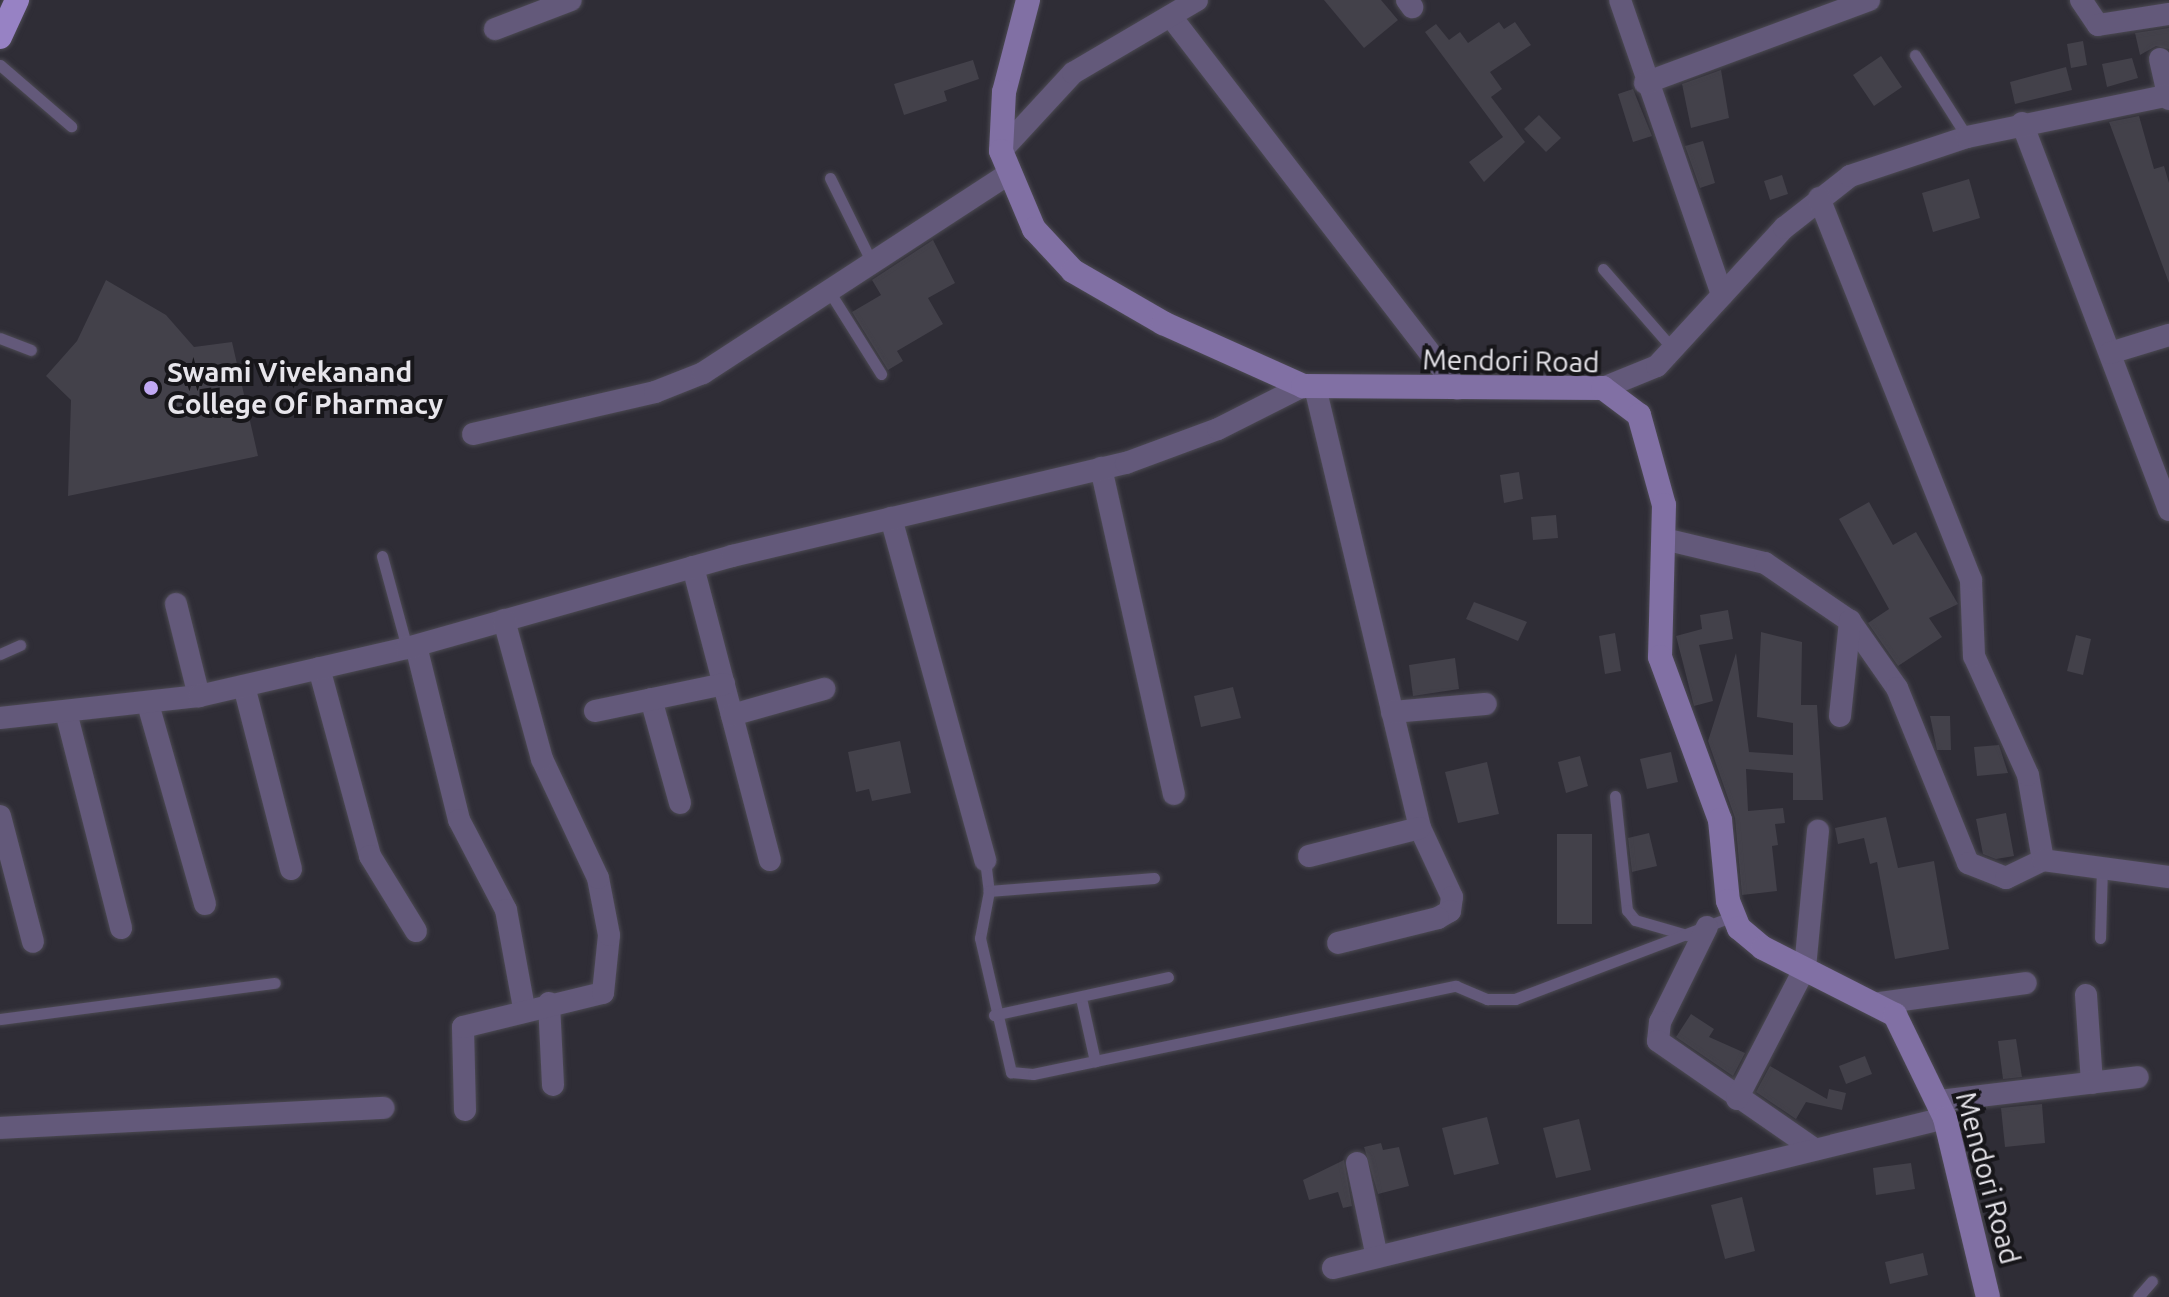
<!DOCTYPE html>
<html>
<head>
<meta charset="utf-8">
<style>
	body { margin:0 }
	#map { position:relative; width:2169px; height:1297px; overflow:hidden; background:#2f2d36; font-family:Ubuntu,sans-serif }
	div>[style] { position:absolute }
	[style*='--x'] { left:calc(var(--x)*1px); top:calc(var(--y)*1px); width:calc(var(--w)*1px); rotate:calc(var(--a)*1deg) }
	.building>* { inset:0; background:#43414a }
	.roads { filter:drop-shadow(0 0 2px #4c4a53) drop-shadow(0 0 2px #4c4a53) }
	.lane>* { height:11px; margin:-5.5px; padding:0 5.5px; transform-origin:5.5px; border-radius:5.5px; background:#63597a }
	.street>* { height:22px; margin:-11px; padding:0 11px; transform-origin:11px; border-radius:11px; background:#63597a }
	.secondary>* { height:24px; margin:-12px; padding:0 12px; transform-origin:12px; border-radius:12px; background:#8170a4 }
	.primary>* { height:24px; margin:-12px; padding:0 12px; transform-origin:12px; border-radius:12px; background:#9782c4 }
	.dots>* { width:22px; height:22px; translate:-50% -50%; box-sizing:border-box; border:4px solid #17161a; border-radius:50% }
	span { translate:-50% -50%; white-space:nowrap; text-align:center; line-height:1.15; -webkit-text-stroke:8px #17161a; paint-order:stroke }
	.street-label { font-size:28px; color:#e7e5eb }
	.poi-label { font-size:28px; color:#e7e5eb; font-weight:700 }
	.left { translate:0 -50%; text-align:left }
</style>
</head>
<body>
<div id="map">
	<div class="building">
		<div style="clip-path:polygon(1324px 0,1381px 0,1398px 20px,1364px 48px)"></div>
		<div style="clip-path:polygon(1499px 22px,1504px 29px,1515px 22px,1531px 45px,1490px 72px,1502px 89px,1491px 97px,1525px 142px,1484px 182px,1469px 162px,1503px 137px,1425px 32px,1436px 24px,1449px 40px,1460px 32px,1468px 43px)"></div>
		<div style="clip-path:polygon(2169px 28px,2169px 49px,2156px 46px,2140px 55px,2135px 33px)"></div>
		<div style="clip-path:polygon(2083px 41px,2087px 65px,2071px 68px,2067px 44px)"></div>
		<div style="clip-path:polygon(1881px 56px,1902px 87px,1874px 106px,1853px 75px)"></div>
		<div style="clip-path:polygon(2132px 58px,2138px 78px,2107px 87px,2102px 64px)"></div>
		<div style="clip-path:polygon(973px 60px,979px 79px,944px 91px,947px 101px,904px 115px,894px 84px)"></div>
		<div style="clip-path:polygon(2066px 67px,2072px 90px,2015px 104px,2010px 82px)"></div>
		<div style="clip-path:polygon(1721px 70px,1729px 118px,1691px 128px,1682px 84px)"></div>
		<div style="clip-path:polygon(1633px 89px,1652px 136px,1633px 142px,1618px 94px)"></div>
		<div style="clip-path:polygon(1539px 115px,1561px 138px,1546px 152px,1524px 129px)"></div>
		<div style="clip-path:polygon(2139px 116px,2154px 169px,2164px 166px,2169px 183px,2169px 283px,2109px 122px)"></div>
		<div style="clip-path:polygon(1703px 141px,1715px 183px,1700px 188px,1685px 146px)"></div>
		<div style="clip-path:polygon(1782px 175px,1788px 194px,1770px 200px,1764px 181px)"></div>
		<div style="clip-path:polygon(1969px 179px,1980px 218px,1933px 232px,1922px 193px)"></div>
		<div style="clip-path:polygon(933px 240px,955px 283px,928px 298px,943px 324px,897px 351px,903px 361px,888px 370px,852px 312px,881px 295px,872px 280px)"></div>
		<div style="clip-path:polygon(106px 280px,166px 315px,194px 347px,232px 342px,258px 456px,68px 496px,71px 400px,46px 376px,77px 341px)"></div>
		<div style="clip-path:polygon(1519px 472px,1523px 499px,1504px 503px,1500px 475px)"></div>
		<div style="clip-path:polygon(1869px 502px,1893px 545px,1916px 532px,1958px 604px,1929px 618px,1942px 637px,1898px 666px,1868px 623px,1889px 609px,1839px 519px)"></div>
		<div style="clip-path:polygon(1556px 515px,1558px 538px,1533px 540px,1531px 517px)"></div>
		<div style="clip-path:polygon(1474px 602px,1527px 622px,1518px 641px,1466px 619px)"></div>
		<div style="clip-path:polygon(1728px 610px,1733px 639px,1699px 645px,1713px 701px,1694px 706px,1676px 636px,1702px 629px,1700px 615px)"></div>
		<div style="clip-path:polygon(1761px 632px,1802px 642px,1801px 705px,1817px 705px,1823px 800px,1793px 800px,1793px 773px,1746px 769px,1748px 811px,1783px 808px,1785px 823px,1775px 824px,1778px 845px,1772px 846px,1777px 891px,1742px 895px,1735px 818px,1708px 741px,1736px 653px,1749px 752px,1793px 755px,1793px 723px,1757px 717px)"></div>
		<div style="clip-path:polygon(1615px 633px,1621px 671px,1605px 674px,1599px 636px)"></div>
		<div style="clip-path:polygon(2076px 635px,2091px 639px,2083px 675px,2067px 671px)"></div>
		<div style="clip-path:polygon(1455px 658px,1459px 689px,1413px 696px,1409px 665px)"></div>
		<div style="clip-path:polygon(1233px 687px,1241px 718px,1201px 727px,1194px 696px)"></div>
		<div style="clip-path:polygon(1930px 716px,1950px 716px,1951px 750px,1937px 750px)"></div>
		<div style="clip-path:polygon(900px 741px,911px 793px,872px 801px,869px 789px,856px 792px,848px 752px)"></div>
		<div style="clip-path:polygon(1999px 745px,2008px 773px,1977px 776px,1974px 747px)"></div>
		<div style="clip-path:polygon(1671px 752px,1678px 782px,1647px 789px,1640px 759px)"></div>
		<div style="clip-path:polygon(1580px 756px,1588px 786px,1566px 793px,1558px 762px)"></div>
		<div style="clip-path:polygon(1487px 762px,1499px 814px,1458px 823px,1445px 772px)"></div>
		<div style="clip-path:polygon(2006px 813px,2014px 856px,1996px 859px,1983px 854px,1976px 819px)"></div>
		<div style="clip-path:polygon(1886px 817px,1898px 868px,1934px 861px,1949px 949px,1895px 959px,1877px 862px,1870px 864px,1864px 838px,1838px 844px,1835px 828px)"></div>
		<div style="clip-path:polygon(1649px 833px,1657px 866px,1632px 872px,1628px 838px)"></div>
		<div style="clip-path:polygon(1557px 834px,1592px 834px,1592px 924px,1557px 924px)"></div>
		<div style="clip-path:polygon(1691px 1014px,1714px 1029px,1709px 1037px,1745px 1053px,1733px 1076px,1676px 1037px)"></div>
		<div style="clip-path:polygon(2016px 1039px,2022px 1077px,2003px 1079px,1998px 1041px)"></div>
		<div style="clip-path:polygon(1865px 1056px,1872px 1074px,1846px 1084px,1839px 1066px)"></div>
		<div style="clip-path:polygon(1770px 1066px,1827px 1099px,1829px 1089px,1846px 1093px,1842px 1110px,1806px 1102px,1796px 1119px,1756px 1092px)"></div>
		<div style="clip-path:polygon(2042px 1104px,2045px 1143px,2005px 1147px,2001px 1108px)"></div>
		<div style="clip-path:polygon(1487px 1117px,1499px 1164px,1454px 1175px,1442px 1128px)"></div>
		<div style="clip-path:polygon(1579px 1119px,1591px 1170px,1556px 1178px,1543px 1128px)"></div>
		<div style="clip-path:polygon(1381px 1143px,1383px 1150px,1399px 1147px,1409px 1186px,1378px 1194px,1364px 1147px)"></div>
		<div style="clip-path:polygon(1344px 1160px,1352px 1206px,1343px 1208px,1338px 1192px,1309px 1200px,1303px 1180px)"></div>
		<div style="clip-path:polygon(1911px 1163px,1915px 1189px,1876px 1195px,1873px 1168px)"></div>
		<div style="clip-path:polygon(1742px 1197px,1755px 1251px,1725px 1259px,1711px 1205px)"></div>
		<div style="clip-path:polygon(1923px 1253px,1928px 1275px,1890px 1284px,1885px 1262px)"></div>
	</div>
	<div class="roads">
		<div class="lane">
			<div style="--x:1915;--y:55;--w:97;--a:57.6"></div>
			<div style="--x:0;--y:65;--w:94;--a:40.7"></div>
			<div style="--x:830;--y:178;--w:95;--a:63.7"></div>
			<div style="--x:1603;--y:269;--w:108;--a:48.8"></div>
			<div style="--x:829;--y:291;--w:98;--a:57.9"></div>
			<div style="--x:0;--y:338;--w:33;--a:21"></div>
			<div style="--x:382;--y:556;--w:95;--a:74.8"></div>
			<div style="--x:0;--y:654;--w:22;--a:-24"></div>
			<div style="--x:1615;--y:796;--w:115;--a:84"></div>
			<div style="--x:1627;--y:910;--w:13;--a:51"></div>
			<div style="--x:1635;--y:920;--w:54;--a:16.1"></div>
			<div style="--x:985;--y:860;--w:31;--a:83"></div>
			<div style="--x:1154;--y:878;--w:166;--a:175.5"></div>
			<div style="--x:989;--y:891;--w:48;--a:100.8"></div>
			<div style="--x:980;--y:938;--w:138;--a:77"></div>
			<div style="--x:1011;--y:1072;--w:22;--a:5"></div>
			<div style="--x:1033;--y:1074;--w:432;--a:-11.8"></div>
			<div style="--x:1456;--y:986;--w:34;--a:23"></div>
			<div style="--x:1487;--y:999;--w:28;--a:0"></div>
			<div style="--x:1515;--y:999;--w:234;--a:-20.8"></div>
			<div style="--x:2100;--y:938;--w:70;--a:-88.4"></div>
			<div style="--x:1081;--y:998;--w:65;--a:77.5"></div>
			<div style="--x:994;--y:1015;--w:178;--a:-12.3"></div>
			<div style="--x:0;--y:1019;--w:277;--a:-7.5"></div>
			<div style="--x:2138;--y:1297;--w:21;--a:-49"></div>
		</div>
		<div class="street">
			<div style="--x:1407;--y:0;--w:9;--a:54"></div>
			<div style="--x:1620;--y:0;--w:312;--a:70.9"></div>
			<div style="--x:2081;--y:0;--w:30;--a:56"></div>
			<div style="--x:2098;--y:25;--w:72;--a:-8.8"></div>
			<div style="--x:1172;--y:18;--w:468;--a:52.4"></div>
			<div style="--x:495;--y:29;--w:81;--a:-20.9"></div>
			<div style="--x:2160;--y:59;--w:41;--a:77.3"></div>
			<div style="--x:1645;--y:83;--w:239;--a:-20.3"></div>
			<div style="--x:2022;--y:123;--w:414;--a:69.2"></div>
			<div style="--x:1001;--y:151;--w:106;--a:-47.3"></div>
			<div style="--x:1073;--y:73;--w:144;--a:-30.5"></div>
			<div style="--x:2110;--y:353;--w:62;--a:-17"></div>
			<div style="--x:1315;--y:387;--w:453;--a:76.6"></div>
			<div style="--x:1420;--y:828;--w:76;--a:65.1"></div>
			<div style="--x:1452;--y:897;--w:14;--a:98"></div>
			<div style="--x:1450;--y:911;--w:14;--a:150"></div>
			<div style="--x:1438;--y:918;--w:103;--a:166"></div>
			<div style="--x:1603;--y:388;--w:58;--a:-22.2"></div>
			<div style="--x:1657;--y:366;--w:188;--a:-47.4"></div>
			<div style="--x:1784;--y:228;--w:84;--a:-38.2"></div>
			<div style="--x:1850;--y:176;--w:123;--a:-18.4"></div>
			<div style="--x:1967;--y:137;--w:206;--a:-11.7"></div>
			<div style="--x:473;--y:434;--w:187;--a:-13"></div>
			<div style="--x:655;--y:392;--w:52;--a:-21.6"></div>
			<div style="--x:703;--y:373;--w:363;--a:-33.1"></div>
			<div style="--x:1101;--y:468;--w:334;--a:77.4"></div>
			<div style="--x:891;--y:518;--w:355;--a:74.6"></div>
			<div style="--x:1664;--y:539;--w:104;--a:13.4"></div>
			<div style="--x:1765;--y:563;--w:103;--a:34.3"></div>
			<div style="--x:1850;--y:621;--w:82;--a:55"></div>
			<div style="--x:1897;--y:688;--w:189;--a:67.9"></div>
			<div style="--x:1968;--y:863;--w:41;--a:21.5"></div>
			<div style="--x:2006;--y:878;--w:41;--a:-25.9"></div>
			<div style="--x:2043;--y:860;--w:86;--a:-100"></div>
			<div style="--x:2028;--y:775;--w:131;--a:-114.4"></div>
			<div style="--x:1974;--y:656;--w:76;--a:-92.3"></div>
			<div style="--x:1971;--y:580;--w:411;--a:-111.7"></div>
			<div style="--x:693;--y:567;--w:303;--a:75.3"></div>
			<div style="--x:176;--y:604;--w:95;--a:76"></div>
			<div style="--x:416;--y:646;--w:179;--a:76.1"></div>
			<div style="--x:459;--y:820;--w:102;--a:62.4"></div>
			<div style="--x:506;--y:910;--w:100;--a:79.6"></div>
			<div style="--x:319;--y:668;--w:195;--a:74.8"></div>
			<div style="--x:370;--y:856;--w:88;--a:58.5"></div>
			<div style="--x:244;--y:686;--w:189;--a:75.6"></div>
			<div style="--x:651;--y:699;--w:108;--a:74.4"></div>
			<div style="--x:148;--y:704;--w:208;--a:74.1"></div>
			<div style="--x:595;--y:711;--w:132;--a:-11.8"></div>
			<div style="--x:66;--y:712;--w:223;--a:75.7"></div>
			<div style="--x:1392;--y:712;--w:94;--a:-4.9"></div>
			<div style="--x:732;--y:715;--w:96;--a:-15.8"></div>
			<div style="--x:1840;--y:716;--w:96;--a:-84"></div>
			<div style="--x:0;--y:718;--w:200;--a:-6.3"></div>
			<div style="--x:199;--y:696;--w:213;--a:-13"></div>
			<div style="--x:407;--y:648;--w:338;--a:-15.8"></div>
			<div style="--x:732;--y:556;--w:405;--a:-13.3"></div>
			<div style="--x:1126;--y:463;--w:98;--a:-20.3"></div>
			<div style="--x:1218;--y:429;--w:95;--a:-26.8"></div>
			<div style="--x:0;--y:816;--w:130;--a:75.3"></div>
			<div style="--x:1309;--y:856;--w:114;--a:-14.2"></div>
			<div style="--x:2043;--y:860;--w:127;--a:7.7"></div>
			<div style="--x:1707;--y:927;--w:106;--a:116.3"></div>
			<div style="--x:1660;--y:1022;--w:19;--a:96"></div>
			<div style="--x:1658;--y:1041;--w:190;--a:34.7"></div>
			<div style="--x:2086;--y:995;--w:88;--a:86.1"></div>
			<div style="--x:549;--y:1003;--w:82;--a:87.2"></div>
			<div style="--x:1880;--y:1003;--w:147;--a:-7.8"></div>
			<div style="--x:1737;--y:1099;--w:148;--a:-62.6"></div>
			<div style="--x:1805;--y:968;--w:138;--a:-84.6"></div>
			<div style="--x:1938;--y:1101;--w:201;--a:-6.8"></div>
			<div style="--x:465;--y:1110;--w:83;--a:-91.4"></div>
			<div style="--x:463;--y:1027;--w:144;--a:-13.7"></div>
			<div style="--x:603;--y:993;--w:58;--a:-84.1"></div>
			<div style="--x:609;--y:935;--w:58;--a:-100.9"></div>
			<div style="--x:598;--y:878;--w:132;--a:-115.2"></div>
			<div style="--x:542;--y:759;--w:144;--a:-105.3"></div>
			<div style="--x:0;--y:1128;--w:384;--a:-3"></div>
			<div style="--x:1357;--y:1163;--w:96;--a:78"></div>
			<div style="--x:1333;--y:1268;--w:630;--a:-13.77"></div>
		</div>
		<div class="secondary">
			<div style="--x:1028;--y:0;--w:95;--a:104.6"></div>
			<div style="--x:1004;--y:92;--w:59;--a:92.9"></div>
			<div style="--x:1001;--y:151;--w:85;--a:67.1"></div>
			<div style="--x:1034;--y:229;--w:57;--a:47.1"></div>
			<div style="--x:1073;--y:271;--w:104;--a:30"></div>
			<div style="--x:1163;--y:323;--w:154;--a:24.2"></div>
			<div style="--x:1303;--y:386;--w:300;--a:0.4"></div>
			<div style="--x:1603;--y:388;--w:45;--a:36.9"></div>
			<div style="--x:1639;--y:415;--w:93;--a:74.5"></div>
			<div style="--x:1664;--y:505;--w:152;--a:91.5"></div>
			<div style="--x:1660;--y:657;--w:174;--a:69.8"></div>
			<div style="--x:1720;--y:820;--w:81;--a:84.4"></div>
			<div style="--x:1728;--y:901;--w:29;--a:68"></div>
			<div style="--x:1739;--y:928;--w:31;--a:40"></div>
			<div style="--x:1763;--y:948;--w:148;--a:26.9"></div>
			<div style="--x:1895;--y:1015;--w:114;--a:64.1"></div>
			<div style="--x:1945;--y:1118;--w:184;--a:76.5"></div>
		</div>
		<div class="primary">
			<div style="--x:0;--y:37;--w:41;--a:-65.3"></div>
		</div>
	</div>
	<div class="dots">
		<div style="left:151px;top:388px;background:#c0a8f3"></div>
	</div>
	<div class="street-label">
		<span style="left:1511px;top:361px;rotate:1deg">Mendori Road</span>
		<span style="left:1988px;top:1178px;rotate:75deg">Mendori Road</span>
	</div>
	<div class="poi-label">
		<span class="left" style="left:167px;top:388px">Swami Vivekanand<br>College Of Pharmacy</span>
	</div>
</div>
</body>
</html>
